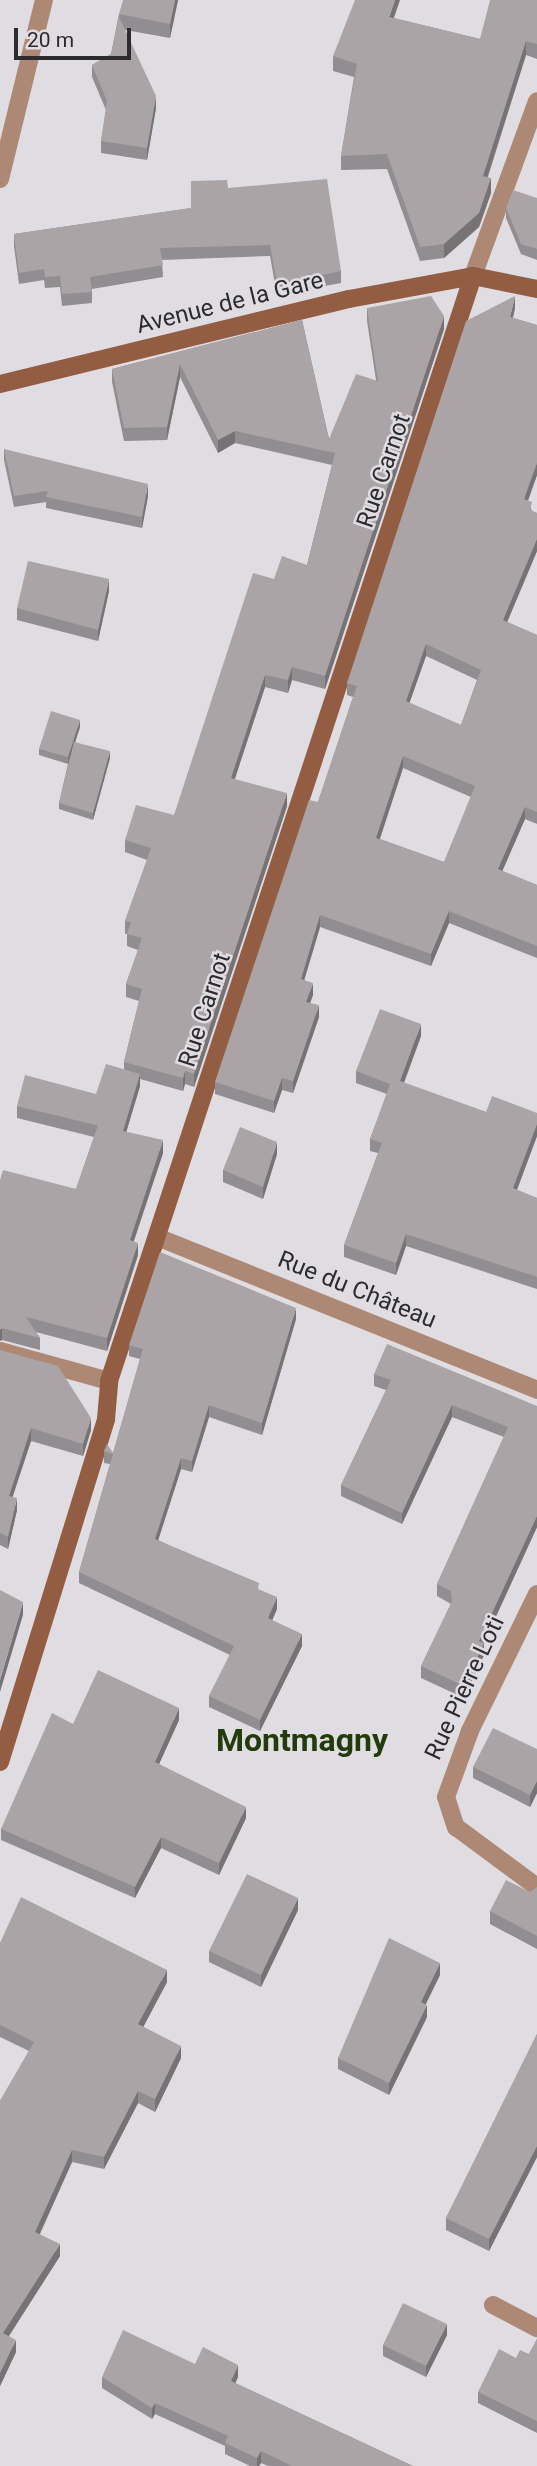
<!DOCTYPE html>
<html>
<head>
<meta charset="utf-8">
<style>
	body { margin:0 }
	#map { position:relative; width:537px; height:2466px; overflow:hidden; background:#e0dde2; font-family:Roboto,sans-serif }
	div>[style] { position:absolute }
	[style*='--x'] { left:calc(var(--x)*1px); top:calc(var(--y)*1px); width:calc(var(--w)*1px); rotate:calc(var(--a)*1deg) }
	.street>* { height:18px; margin:-9px; padding:0 9px; transform-origin:9px; border-radius:9px; background:#ad8875 }
	.secondary>* { height:18px; margin:-9px; padding:0 9px; transform-origin:9px; border-radius:9px; background:#925d42 }
	.wall>* { inset:0; background:#928d90 }
	.shaded-wall>* { inset:0; background:#777375 }
	.building>* { inset:0; background:#aaa4a7 }
	span { translate:-50% -50%; white-space:nowrap; text-align:center; line-height:1.15; -webkit-text-stroke:5px #e0dde2; paint-order:stroke }
	.street-label { font-size:24px; color:#2c2b2d }
	.district-label { font-size:32px; color:#213b0b; font-weight:700 }
	.scale { position:absolute; left:14px; top:28px; width:117px; height:32px; box-sizing:border-box; border:4px solid #2c2b2d; border-top:0; padding-left:9px; font-size:21px; line-height:24px; white-space:nowrap; color:#2c2b2d; -webkit-text-stroke:5px #e0dde2; paint-order:stroke }
</style>
</head>
<body>
<div id="map">
	<div class="street">
		<div style="--x:0;--y:179;--w:184;--a:-76.2"></div>
		<div style="--x:473;--y:276;--w:186;--a:-69.9"></div>
		<div style="--x:157;--y:1237;--w:410;--a:21.9"></div>
		<div style="--x:0;--y:1351;--w:113;--a:15.4"></div>
		<div style="--x:537;--y:1594;--w:153;--a:116.1"></div>
		<div style="--x:470;--y:1731;--w:70;--a:110"></div>
		<div style="--x:446;--y:1797;--w:32;--a:72"></div>
		<div style="--x:456;--y:1827;--w:101;--a:36.5"></div>
		<div style="--x:493;--y:2305;--w:50;--a:27.6"></div>
	</div>
	<div class="secondary">
		<div style="--x:0;--y:384;--w:359;--a:-13.7"></div>
		<div style="--x:349;--y:299;--w:126;--a:-10.5"></div>
		<div style="--x:473;--y:276;--w:65;--a:11.5"></div>
		<div style="--x:0;--y:1762;--w:359;--a:-72.8"></div>
		<div style="--x:106;--y:1419;--w:38;--a:-85"></div>
		<div style="--x:109;--y:1381;--w:1163;--a:-71.77"></div>
	</div>
	<div class="wall">
		<div style="clip-path:polygon(178px 0,170px 38px,125px 30px,156px 108px,147px 160px,101px 153px,101px 141px,106px 110px,92px 77px,92px 65px,111px 54px,119px 14px)"></div>
		<div style="clip-path:polygon(537px 0,537px 59px,526px 55px,488px 177px,491px 193px,479px 227px,444px 258px,420px 261px,387px 169px,341px 170px,341px 156px,354px 77px,333px 71px,333px 56px,394px 18px,480px 39px)"></div>
		<div style="clip-path:polygon(228px 188px,341px 271px,341px 283px,277px 295px,270px 256px,162px 260px,163px 277px,92px 289px,92px 303px,62px 306px,60px 287px,45px 288px,44px 280px,19px 284px,14px 246px,14px 234px,191px 208px)"></div>
		<div style="clip-path:polygon(537px 198px,537px 260px,521px 254px,506px 218px,506px 208px)"></div>
		<div style="clip-path:polygon(367px 308px,444px 329px,325px 689px,292px 680px,288px 693px,265px 687px,234px 779px,287px 806px,194px 1087px,185px 1084px,183px 1091px,140px 1079px,140px 1086px,126px 1132px,163px 1153px,134px 1241px,138px 1255px,107px 1351px,36px 1332px,40px 1338px,40px 1350px,2px 1340px,0 1180px,76px 1189px,94px 1137px,17px 1118px,17px 1106px,96px 1094px,124px 1069px,124px 1062px,139px 1001px,126px 997px,126px 984px,138px 950px,127px 946px,127px 934px,125px 934px,125px 921px,147px 860px,125px 852px,125px 840px,174px 815px,274px 579px,307px 565px,332px 465px,235px 443px,218px 453px,180px 377px,167px 440px,124px 441px,112px 382px,112px 369px,302px 320px,329px 439px,376px 380px,367px 321px)"></div>
		<div style="clip-path:polygon(evenodd,515px 308px,513px 318px,537px 325px,537px 475px,528px 501px,532px 511px,537px 513px,537px 551px,507px 622px,537px 635px,537px 824px,525px 819px,502px 871px,537px 885px,537px 958px,449px 923px,431px 966px,320px 927px,304px 980px,313px 995px,310px 1003px,319px 1017px,293px 1093px,282px 1090px,274px 1113px,215px 1094px,215px 1082px,318px 802px,353px 697px,347px 695px,347px 683px,515px 308px,426px 656px,477px 680px,461px 725px,409px 703px,426px 656px,515px 308px,403px 768px,471px 797px,444px 862px,380px 839px,403px 768px)"></div>
		<div style="clip-path:polygon(4px 449px,148px 496px,142px 528px,46px 508px,46px 502px,14px 507px,4px 460px)"></div>
		<div style="clip-path:polygon(109px 591px,98px 641px,17px 620px,17px 608px)"></div>
		<div style="clip-path:polygon(80px 727px,75px 742px,110px 758px,93px 820px,59px 809px,59px 803px,68px 764px,39px 755px,39px 749px)"></div>
		<div style="clip-path:polygon(421px 1036px,404px 1083px,486px 1112px,537px 1113px,537px 1136px,517px 1190px,537px 1198px,537px 1289px,406px 1246px,396px 1275px,344px 1257px,344px 1245px,378px 1153px,370px 1151px,370px 1139px,387px 1094px,356px 1083px,356px 1071px)"></div>
		<div style="clip-path:polygon(277px 1154px,263px 1199px,223px 1182px,223px 1170px)"></div>
		<div style="clip-path:polygon(296px 1319px,262px 1435px,209px 1417px,192px 1472px,181px 1469px,158px 1540px,259px 1590px,277px 1609px,272px 1620px,302px 1646px,260px 1731px,209px 1707px,209px 1696px,230px 1655px,79px 1583px,79px 1572px,110px 1464px,104px 1463px,104px 1451px,113px 1453px,140px 1359px,129px 1356px,129px 1345px)"></div>
		<div style="clip-path:polygon(0 1350px,91px 1430px,83px 1456px,31px 1441px,12px 1497px,17px 1510px,8px 1549px,0 1545px)"></div>
		<div style="clip-path:polygon(374px 1374px,537px 1406px,537px 1527px,484px 1643px,484px 1655px,464px 1698px,421px 1678px,421px 1666px,451px 1604px,437px 1596px,437px 1584px,504px 1437px,452px 1417px,402px 1524px,341px 1496px,341px 1485px,386px 1390px,374px 1386px)"></div>
		<div style="clip-path:polygon(179px 1720px,159px 1764px,246px 1818px,219px 1875px,161px 1848px,135px 1898px,1px 1840px,1px 1829px,73px 1724px)"></div>
		<div style="clip-path:polygon(537px 1749px,537px 1793px,530px 1807px,473px 1778px,473px 1767px)"></div>
		<div style="clip-path:polygon(537px 1887px,537px 1949px,490px 1924px,490px 1911px,530px 1892px)"></div>
		<div style="clip-path:polygon(298px 1910px,261px 1987px,209px 1962px,209px 1951px)"></div>
		<div style="clip-path:polygon(0 1943px,167px 1982px,143px 2027px,181px 2058px,155px 2112px,138px 2103px,104px 2169px,72px 2162px,40px 2234px,60px 2256px,9px 2336px,16px 2352px,0 2386px,0 2101px,29px 2051px,0 2037px)"></div>
		<div style="clip-path:polygon(440px 1975px,425px 2005px,427px 2017px,389px 2095px,338px 2069px,338px 2058px)"></div>
		<div style="clip-path:polygon(537px 2034px,537px 2157px,489px 2251px,446px 2230px,446px 2218px)"></div>
		<div style="clip-path:polygon(447px 2335px,426px 2377px,383px 2356px,383px 2345px)"></div>
		<div style="clip-path:polygon(537px 2339px,537px 2433px,478px 2403px,478px 2392px,516px 2358px,529px 2354px)"></div>
		<div style="clip-path:polygon(195px 2364px,238px 2377px,235px 2383px,413px 2466px,268px 2466px,261px 2463px,259px 2466px,250px 2466px,225px 2454px,225px 2446px,155px 2414px,152px 2419px,102px 2388px,102px 2377px)"></div>
	</div>
	<div class="shaded-wall">
		<div style="clip-path:polygon(175px 0,178px 0,170px 38px,170px 24px)"></div>
		<div style="clip-path:polygon(395px 0,400px 0,389px 32px,389px 17px)"></div>
		<div style="clip-path:polygon(526px 41px,526px 55px,483px 190px,483px 176px)"></div>
		<div style="clip-path:polygon(156px 96px,156px 108px,147px 160px,147px 148px)"></div>
		<div style="clip-path:polygon(491px 178px,491px 193px,479px 227px,444px 258px,444px 244px)"></div>
		<div style="clip-path:polygon(515px 296px,515px 308px,510px 329px,510px 317px)"></div>
		<div style="clip-path:polygon(444px 316px,444px 329px,325px 689px,325px 676px)"></div>
		<div style="clip-path:polygon(180px 364px,180px 377px,167px 440px,167px 427px)"></div>
		<div style="clip-path:polygon(235px 431px,235px 443px,218px 453px,218px 440px)"></div>
		<div style="clip-path:polygon(537px 463px,537px 475px,524px 511px,524px 499px)"></div>
		<div style="clip-path:polygon(148px 484px,148px 496px,142px 528px,142px 517px)"></div>
		<div style="clip-path:polygon(537px 539px,537px 551px,503px 632px,503px 620px)"></div>
		<div style="clip-path:polygon(109px 579px,109px 591px,98px 641px,98px 630px)"></div>
		<div style="clip-path:polygon(426px 644px,426px 656px,406px 713px,406px 701px)"></div>
		<div style="clip-path:polygon(292px 667px,292px 680px,288px 693px,288px 680px)"></div>
		<div style="clip-path:polygon(265px 675px,265px 687px,231px 791px,231px 778px)"></div>
		<div style="clip-path:polygon(80px 720px,80px 727px,68px 764px,68px 757px)"></div>
		<div style="clip-path:polygon(110px 751px,110px 758px,93px 820px,93px 813px)"></div>
		<div style="clip-path:polygon(403px 756px,403px 768px,376px 850px,376px 838px)"></div>
		<div style="clip-path:polygon(287px 793px,287px 806px,194px 1087px,194px 1074px)"></div>
		<div style="clip-path:polygon(525px 807px,525px 819px,498px 881px,498px 869px)"></div>
		<div style="clip-path:polygon(449px 911px,449px 923px,431px 966px,431px 954px)"></div>
		<div style="clip-path:polygon(320px 915px,320px 927px,301px 991px,301px 979px)"></div>
		<div style="clip-path:polygon(313px 983px,313px 995px,306px 1014px,306px 1002px)"></div>
		<div style="clip-path:polygon(319px 1005px,319px 1017px,293px 1093px,293px 1081px)"></div>
		<div style="clip-path:polygon(421px 1024px,421px 1036px,400px 1093px,400px 1081px)"></div>
		<div style="clip-path:polygon(185px 1071px,185px 1084px,183px 1091px,183px 1078px)"></div>
		<div style="clip-path:polygon(140px 1074px,140px 1086px,123px 1143px,123px 1131px)"></div>
		<div style="clip-path:polygon(282px 1078px,282px 1090px,274px 1113px,274px 1101px)"></div>
		<div style="clip-path:polygon(537px 1124px,537px 1136px,513px 1200px,513px 1188px)"></div>
		<div style="clip-path:polygon(163px 1140px,163px 1153px,130px 1252px,130px 1240px)"></div>
		<div style="clip-path:polygon(277px 1142px,277px 1154px,263px 1199px,263px 1187px)"></div>
		<div style="clip-path:polygon(406px 1234px,406px 1246px,396px 1275px,396px 1263px)"></div>
		<div style="clip-path:polygon(138px 1243px,138px 1255px,107px 1351px,107px 1338px)"></div>
		<div style="clip-path:polygon(296px 1308px,296px 1319px,262px 1435px,262px 1423px)"></div>
		<div style="clip-path:polygon(2px 1328px,2px 1340px,0 1341px,0 1329px)"></div>
		<div style="clip-path:polygon(209px 1405px,209px 1417px,192px 1472px,192px 1461px)"></div>
		<div style="clip-path:polygon(452px 1405px,452px 1417px,402px 1524px,402px 1513px)"></div>
		<div style="clip-path:polygon(91px 1418px,91px 1430px,83px 1456px,83px 1444px)"></div>
		<div style="clip-path:polygon(31px 1428px,31px 1441px,9px 1508px,9px 1496px)"></div>
		<div style="clip-path:polygon(181px 1458px,181px 1469px,155px 1550px,155px 1539px)"></div>
		<div style="clip-path:polygon(17px 1498px,17px 1510px,8px 1549px,8px 1537px)"></div>
		<div style="clip-path:polygon(537px 1516px,537px 1527px,479px 1653px,479px 1641px)"></div>
		<div style="clip-path:polygon(277px 1597px,277px 1609px,268px 1630px,268px 1618px)"></div>
		<div style="clip-path:polygon(23px 1602px,23px 1615px,0 1692px,0 1680px)"></div>
		<div style="clip-path:polygon(302px 1634px,302px 1646px,260px 1731px,260px 1720px)"></div>
		<div style="clip-path:polygon(484px 1643px,484px 1655px,464px 1698px,464px 1686px)"></div>
		<div style="clip-path:polygon(179px 1708px,179px 1720px,155px 1773px,155px 1762px)"></div>
		<div style="clip-path:polygon(537px 1781px,537px 1793px,530px 1807px,530px 1795px)"></div>
		<div style="clip-path:polygon(246px 1807px,246px 1818px,219px 1875px,219px 1863px)"></div>
		<div style="clip-path:polygon(161px 1837px,161px 1848px,135px 1898px,135px 1887px)"></div>
		<div style="clip-path:polygon(298px 1898px,298px 1910px,261px 1987px,261px 1975px)"></div>
		<div style="clip-path:polygon(440px 1963px,440px 1975px,421px 2014px,421px 2002px)"></div>
		<div style="clip-path:polygon(167px 1970px,167px 1982px,138px 2037px,138px 2024px)"></div>
		<div style="clip-path:polygon(427px 2005px,427px 2017px,389px 2095px,389px 2083px)"></div>
		<div style="clip-path:polygon(181px 2046px,181px 2058px,155px 2112px,155px 2099px)"></div>
		<div style="clip-path:polygon(138px 2091px,138px 2103px,104px 2169px,104px 2157px)"></div>
		<div style="clip-path:polygon(537px 2146px,537px 2157px,489px 2251px,489px 2239px)"></div>
		<div style="clip-path:polygon(72px 2150px,72px 2162px,35px 2244px,35px 2232px)"></div>
		<div style="clip-path:polygon(60px 2244px,60px 2256px,3px 2345px,3px 2333px)"></div>
		<div style="clip-path:polygon(447px 2324px,447px 2335px,426px 2377px,426px 2366px)"></div>
		<div style="clip-path:polygon(16px 2340px,16px 2352px,0 2386px,0 2373px)"></div>
		<div style="clip-path:polygon(238px 2365px,238px 2377px,231px 2393px,231px 2381px)"></div>
		<div style="clip-path:polygon(155px 2403px,155px 2414px,152px 2419px,152px 2408px)"></div>
		<div style="clip-path:polygon(261px 2451px,261px 2463px,259px 2466px,257px 2466px,257px 2458px)"></div>
	</div>
	<div class="building">
		<div style="clip-path:polygon(123px 0,175px 0,170px 24px,119px 14px)"></div>
		<div style="clip-path:polygon(355px 0,395px 0,389px 17px,480px 39px,490px 0,537px 0,537px 44px,526px 41px,483px 176px,491px 178px,479px 213px,444px 244px,420px 247px,387px 154px,341px 156px,357px 64px,333px 56px)"></div>
		<div style="clip-path:polygon(119px 17px,156px 96px,147px 148px,101px 141px,107px 101px,92px 65px,111px 54px)"></div>
		<div style="clip-path:polygon(327px 179px,341px 271px,277px 284px,270px 245px,160px 248px,163px 265px,90px 277px,92px 292px,62px 294px,60px 276px,45px 277px,44px 269px,19px 273px,14px 234px,191px 208px,191px 181px,227px 180px,228px 188px)"></div>
		<div style="clip-path:polygon(513px 190px,537px 198px,537px 249px,521px 244px,506px 208px)"></div>
		<div style="clip-path:polygon(431px 296px,444px 316px,325px 676px,292px 667px,288px 680px,265px 675px,231px 778px,287px 793px,194px 1074px,185px 1071px,183px 1078px,124px 1062px,142px 989px,126px 984px,142px 938px,127px 934px,131px 922px,125px 921px,151px 848px,125px 840px,136px 805px,174px 815px,253px 573px,274px 579px,282px 556px,307px 565px,335px 453px,235px 431px,218px 440px,180px 364px,167px 427px,124px 428px,112px 369px,302px 320px,329px 439px,356px 374px,378px 381px,367px 308px)"></div>
		<div style="clip-path:polygon(evenodd,515px 296px,510px 317px,537px 325px,537px 463px,524px 499px,532px 502px,530px 510px,537px 513px,537px 539px,503px 620px,537px 635px,537px 812px,525px 807px,498px 869px,537px 885px,537px 946px,449px 911px,431px 954px,320px 915px,301px 979px,313px 983px,306px 1002px,319px 1005px,293px 1081px,282px 1078px,274px 1101px,215px 1082px,309px 800px,318px 802px,357px 686px,347px 683px,466px 321px,515px 296px,426px 644px,481px 670px,461px 725px,406px 701px,426px 644px,515px 296px,403px 756px,475px 786px,444px 862px,376px 838px,403px 756px)"></div>
		<div style="clip-path:polygon(4px 449px,148px 484px,142px 517px,46px 497px,48px 491px,14px 496px)"></div>
		<div style="clip-path:polygon(28px 561px,109px 579px,98px 630px,17px 608px)"></div>
		<div style="clip-path:polygon(51px 711px,80px 720px,68px 757px,39px 749px)"></div>
		<div style="clip-path:polygon(74px 742px,110px 751px,93px 813px,59px 803px)"></div>
		<div style="clip-path:polygon(380px 1009px,421px 1024px,400px 1081px,486px 1112px,492px 1096px,537px 1113px,537px 1124px,513px 1188px,537px 1198px,537px 1277px,406px 1234px,396px 1263px,344px 1245px,382px 1143px,370px 1139px,390px 1084px,356px 1071px)"></div>
		<div style="clip-path:polygon(106px 1064px,140px 1074px,123px 1131px,163px 1140px,130px 1240px,138px 1243px,107px 1338px,26px 1317px,40px 1338px,2px 1328px,0 1329px,0 1180px,3px 1170px,76px 1189px,98px 1125px,104px 1127px,17px 1106px,25px 1075px,96px 1094px)"></div>
		<div style="clip-path:polygon(240px 1127px,277px 1142px,263px 1187px,223px 1170px)"></div>
		<div style="clip-path:polygon(160px 1252px,296px 1308px,262px 1423px,209px 1405px,192px 1461px,181px 1458px,155px 1539px,259px 1583px,258px 1589px,277px 1597px,268px 1618px,302px 1634px,260px 1720px,209px 1696px,234px 1646px,79px 1572px,113px 1454px,104px 1451px,107px 1444px,113px 1453px,143px 1349px,129px 1345px)"></div>
		<div style="clip-path:polygon(387px 1344px,537px 1406px,537px 1516px,479px 1641px,484px 1643px,464px 1686px,421px 1666px,452px 1601px,451px 1591px,437px 1584px,508px 1427px,452px 1405px,402px 1513px,341px 1485px,391px 1380px,374px 1374px)"></div>
		<div style="clip-path:polygon(0 1350px,58px 1366px,91px 1418px,83px 1444px,31px 1428px,9px 1496px,17px 1498px,8px 1537px,0 1533px)"></div>
		<div style="clip-path:polygon(0 1590px,23px 1602px,0 1680px)"></div>
		<div style="clip-path:polygon(98px 1670px,179px 1708px,155px 1762px,246px 1807px,219px 1863px,161px 1837px,135px 1887px,1px 1829px,52px 1713px,73px 1724px)"></div>
		<div style="clip-path:polygon(493px 1728px,537px 1749px,537px 1781px,530px 1795px,473px 1767px)"></div>
		<div style="clip-path:polygon(247px 1874px,298px 1898px,261px 1975px,209px 1951px)"></div>
		<div style="clip-path:polygon(506px 1880px,530px 1892px,537px 1887px,537px 1936px,490px 1911px)"></div>
		<div style="clip-path:polygon(21px 1897px,167px 1970px,138px 2024px,181px 2046px,155px 2099px,138px 2091px,104px 2157px,72px 2150px,35px 2232px,60px 2244px,3px 2333px,16px 2340px,0 2373px,0 2101px,34px 2042px,0 2025px,0 1943px)"></div>
		<div style="clip-path:polygon(389px 1938px,440px 1963px,421px 2002px,427px 2005px,389px 2083px,338px 2058px)"></div>
		<div style="clip-path:polygon(537px 2034px,537px 2146px,489px 2239px,446px 2218px)"></div>
		<div style="clip-path:polygon(403px 2303px,447px 2324px,426px 2366px,383px 2345px)"></div>
		<div style="clip-path:polygon(123px 2330px,195px 2364px,203px 2347px,238px 2365px,231px 2381px,413px 2466px,292px 2466px,261px 2451px,257px 2458px,225px 2443px,228px 2436px,155px 2403px,152px 2408px,102px 2377px)"></div>
		<div style="clip-path:polygon(537px 2339px,537px 2421px,478px 2392px,499px 2349px,516px 2358px,520px 2350px,529px 2354px)"></div>
	</div>
	<div class="street-label">
		<span style="left:230px;top:303px;rotate:-14deg">Avenue de la Gare</span>
		<span style="left:384px;top:471px;rotate:-71deg">Rue Carnot</span>
		<span style="left:205px;top:1010px;rotate:-72deg">Rue Carnot</span>
		<span style="left:357px;top:1290px;rotate:22deg">Rue du Château</span>
		<span style="left:465px;top:1688px;rotate:-65deg">Rue Pierre Loti</span>
	</div>
	<div class="district-label">
		<span style="left:302px;top:1740px">Montmagny</span>
	</div>
	<div class="scale">20 m</div>
</div>
</body>
</html>
